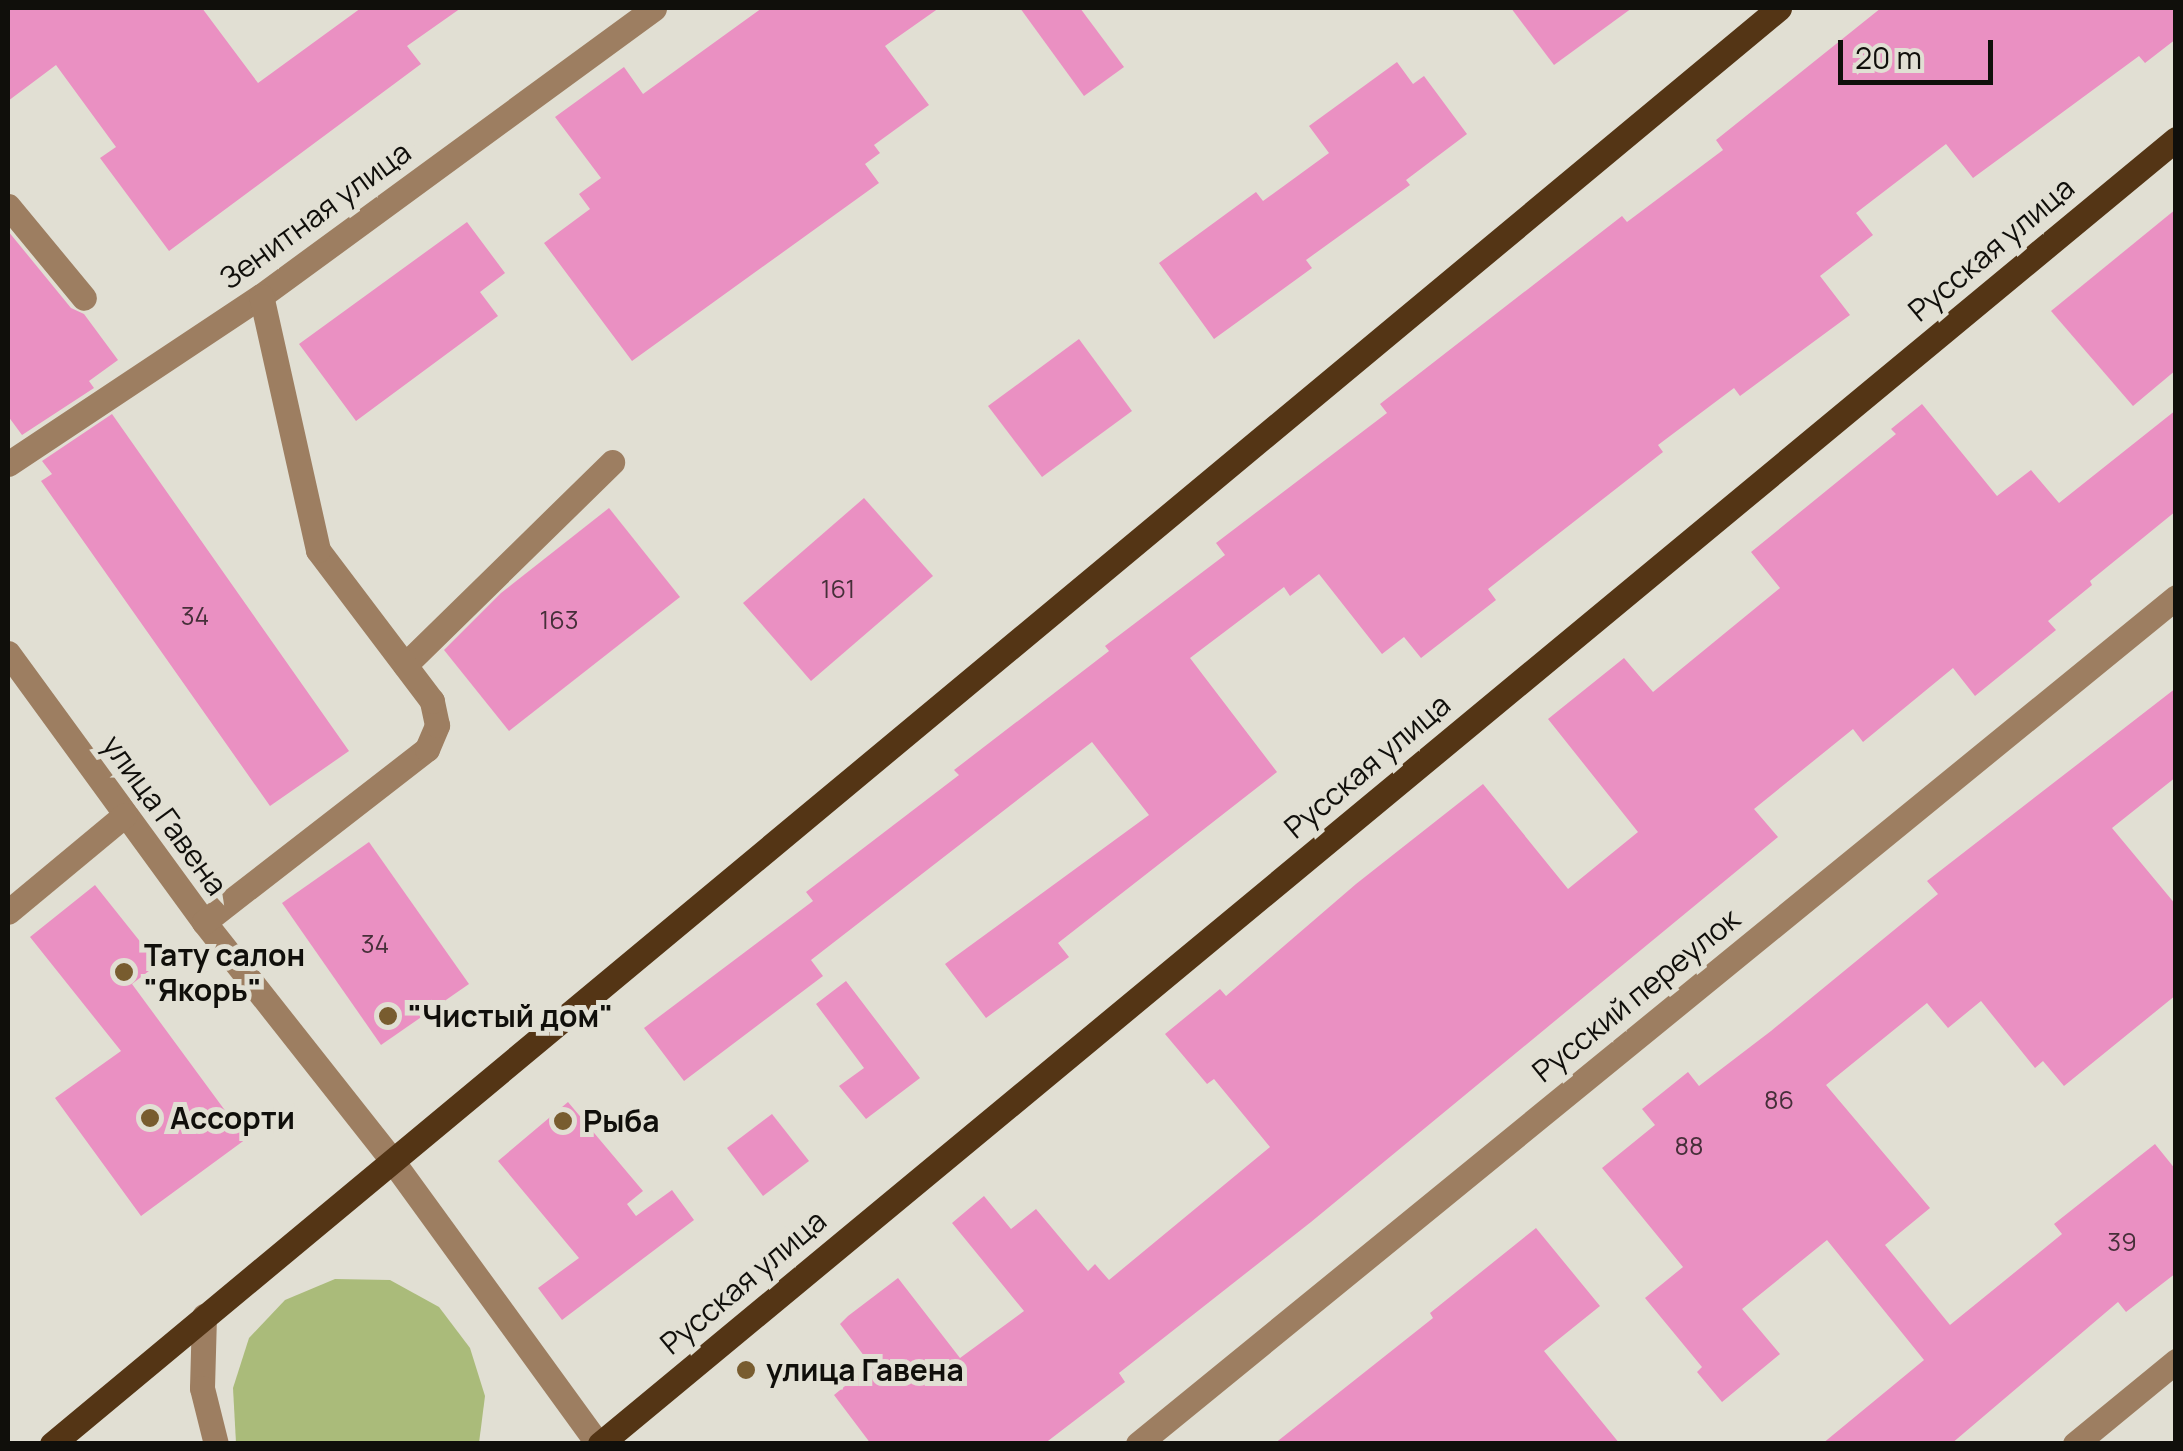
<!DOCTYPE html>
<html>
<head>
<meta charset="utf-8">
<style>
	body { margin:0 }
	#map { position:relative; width:2183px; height:1451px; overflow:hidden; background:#e1dfd3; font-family:Manrope,sans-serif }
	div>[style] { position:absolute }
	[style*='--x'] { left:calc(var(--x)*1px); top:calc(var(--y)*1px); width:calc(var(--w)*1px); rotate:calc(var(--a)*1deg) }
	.green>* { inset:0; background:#aabb7a }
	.building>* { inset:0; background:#ea90c2 }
	.minor>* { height:25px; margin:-12.5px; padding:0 12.5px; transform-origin:12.5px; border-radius:12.5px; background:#9d7e61 }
	.major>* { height:25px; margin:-12.5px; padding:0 12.5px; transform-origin:12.5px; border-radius:12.5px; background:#543515 }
	.dots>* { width:28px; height:28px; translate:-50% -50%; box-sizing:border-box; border:5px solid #e1dfd3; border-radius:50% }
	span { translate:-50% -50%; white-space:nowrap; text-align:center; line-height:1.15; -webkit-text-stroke:10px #e1dfd3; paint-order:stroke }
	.number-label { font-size:25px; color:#462f39 }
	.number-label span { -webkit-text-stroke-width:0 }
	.street-label { font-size:30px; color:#100f0b }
	.poi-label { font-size:30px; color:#100f0b; font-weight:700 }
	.left { translate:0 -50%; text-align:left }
	.frame { position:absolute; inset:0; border:10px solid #100f0b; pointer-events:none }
	.scale { position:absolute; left:1838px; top:40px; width:155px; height:45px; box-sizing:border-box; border:5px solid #100f0b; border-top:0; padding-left:12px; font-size:30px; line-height:35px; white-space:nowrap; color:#100f0b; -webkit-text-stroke:8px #e1dfd3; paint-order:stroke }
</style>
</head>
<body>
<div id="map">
	<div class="green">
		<div style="clip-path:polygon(335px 1279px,390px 1280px,439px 1307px,470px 1348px,485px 1396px,479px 1443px,236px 1443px,233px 1388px,249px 1338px,285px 1300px)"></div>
	</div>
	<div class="building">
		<div style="clip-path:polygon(8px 8px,202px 8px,258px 83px,361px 8px,461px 8px,407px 46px,421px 64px,169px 251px,100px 158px,116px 147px,56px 65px,8px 101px)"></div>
		<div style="clip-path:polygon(762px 8px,939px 8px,885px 46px,929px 105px,874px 145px,880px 153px,865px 164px,879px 183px,632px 361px,544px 243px,590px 209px,579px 194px,601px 178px,555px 117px,624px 67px,643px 94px)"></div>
		<div style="clip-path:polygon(1020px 8px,1080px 8px,1124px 67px,1084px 96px)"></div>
		<div style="clip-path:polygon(1511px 8px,1632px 8px,1554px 65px)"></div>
		<div style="clip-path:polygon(1881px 8px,2176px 8px,2176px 39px,2145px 63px,2139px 56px,1973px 178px,1946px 144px,1856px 213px,1873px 235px,1820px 276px,1850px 315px,1740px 396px,1734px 388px,1658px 445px,1663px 452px,1488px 589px,1496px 600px,1421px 658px,1404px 637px,1382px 654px,1319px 574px,1290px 596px,1284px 587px,1190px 658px,1277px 772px,1058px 943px,1069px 957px,986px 1018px,945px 964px,1149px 815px,1092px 742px,811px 960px,823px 976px,684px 1081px,644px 1028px,813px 901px,806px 892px,959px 775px,954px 770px,1109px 651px,1105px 646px,1225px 555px,1216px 543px,1387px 413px,1380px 404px,1622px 216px,1627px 222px,1723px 150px,1716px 140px)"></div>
		<div style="clip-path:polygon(1397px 62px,1413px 84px,1424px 76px,1467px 134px,1406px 180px,1410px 185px,1306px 260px,1312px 268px,1214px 339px,1159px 263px,1256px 192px,1263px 201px,1329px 153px,1309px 126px)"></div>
		<div style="clip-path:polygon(2176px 209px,2176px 370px,2133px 406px,2051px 311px)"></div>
		<div style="clip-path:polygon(467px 222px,505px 273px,480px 292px,498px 316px,356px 421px,299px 344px)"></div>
		<div style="clip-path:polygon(8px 231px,71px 308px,84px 314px,118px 360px,89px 381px,94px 388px,22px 435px,8px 416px)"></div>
		<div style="clip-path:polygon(1079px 339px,1132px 411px,1042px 477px,988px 406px)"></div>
		<div style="clip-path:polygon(1922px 404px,1997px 496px,2031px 470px,2059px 503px,2176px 410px,2176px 511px,2090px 581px,2092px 585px,2048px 621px,2056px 630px,1975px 696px,1953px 668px,1863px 742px,1853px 729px,1754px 809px,1778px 837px,1311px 1222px,1119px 1373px,1125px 1382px,1044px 1444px,871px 1444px,834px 1395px,871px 1365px,840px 1324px,848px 1316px,898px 1278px,960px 1358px,1024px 1311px,952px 1223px,984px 1196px,1011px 1229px,1036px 1209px,1088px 1271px,1095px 1264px,1109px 1280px,1270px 1147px,1214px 1079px,1207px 1084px,1165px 1034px,1220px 989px,1226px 996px,1356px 884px,1483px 784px,1568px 889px,1638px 832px,1548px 719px,1624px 658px,1653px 692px,1780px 588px,1751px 552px,1896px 434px,1891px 429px)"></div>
		<div style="clip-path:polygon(112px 414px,349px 751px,270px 806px,41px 481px,52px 474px,42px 461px)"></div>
		<div style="clip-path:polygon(864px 498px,933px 576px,811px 681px,743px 603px)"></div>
		<div style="clip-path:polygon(609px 508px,680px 597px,509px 731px,444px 650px,501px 593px)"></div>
		<div style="clip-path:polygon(2176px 688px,2176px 777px,2112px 828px,2176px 905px,2176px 995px,2064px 1086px,2043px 1061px,2035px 1068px,1981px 1001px,1948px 1028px,1927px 1003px,1826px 1085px,1930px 1208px,1885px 1245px,1950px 1325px,2062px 1234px,2054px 1224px,2155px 1144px,2176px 1170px,2176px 1273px,2126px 1312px,2118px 1302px,1951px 1444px,1822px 1444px,1924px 1360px,1827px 1240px,1742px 1309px,1780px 1354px,1722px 1402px,1697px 1372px,1702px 1367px,1645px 1298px,1683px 1267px,1602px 1168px,1655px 1125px,1642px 1109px,1688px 1072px,1699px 1086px,1771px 1031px,1938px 894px,1927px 881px)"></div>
		<div style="clip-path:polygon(369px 842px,469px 984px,381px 1045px,282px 903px)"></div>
		<div style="clip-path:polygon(95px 885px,158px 964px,132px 984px,246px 1139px,141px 1216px,55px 1098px,121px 1051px,30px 937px)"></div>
		<div style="clip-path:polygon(846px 981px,920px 1078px,866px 1119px,839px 1086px,864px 1068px,816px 1004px)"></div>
		<div style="clip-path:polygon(568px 1102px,643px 1191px,627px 1204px,636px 1216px,672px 1190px,694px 1220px,562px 1320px,538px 1288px,579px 1258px,498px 1161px)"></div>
		<div style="clip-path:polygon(772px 1114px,809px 1161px,763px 1196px,727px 1148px)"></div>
		<div style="clip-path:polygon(1536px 1228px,1600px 1306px,1544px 1351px,1620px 1444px,1274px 1444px,1433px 1318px,1430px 1313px)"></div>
	</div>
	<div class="minor">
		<div style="--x:8;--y:206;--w:119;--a:50.4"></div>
		<div style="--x:8;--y:464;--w:304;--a:-33.6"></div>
		<div style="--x:261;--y:296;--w:487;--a:-36.2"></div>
		<div style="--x:8;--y:653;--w:333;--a:53.9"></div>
		<div style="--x:204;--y:922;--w:302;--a:51.7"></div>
		<div style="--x:391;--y:1159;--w:352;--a:54"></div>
		<div style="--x:405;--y:665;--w:290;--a:-44.4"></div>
		<div style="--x:8;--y:912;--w:152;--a:-39.7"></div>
		<div style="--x:204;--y:922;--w:282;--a:-37.8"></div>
		<div style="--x:427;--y:749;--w:26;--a:-67"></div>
		<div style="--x:437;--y:725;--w:25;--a:-102"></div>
		<div style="--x:432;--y:701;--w:189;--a:-127.1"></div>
		<div style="--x:318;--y:550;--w:260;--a:-102.6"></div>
		<div style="--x:204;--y:1316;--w:72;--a:91.6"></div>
		<div style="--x:202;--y:1388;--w:58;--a:76"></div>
		<div style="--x:1138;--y:1444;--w:1340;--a:-39.21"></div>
		<div style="--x:2075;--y:1444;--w:131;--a:-39.4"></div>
	</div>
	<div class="major">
		<div style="--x:52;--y:1444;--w:2246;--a:-39.74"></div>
		<div style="--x:600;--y:1444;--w:2046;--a:-39.63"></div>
	</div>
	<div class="dots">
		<div style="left:124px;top:972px;background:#785c2f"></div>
		<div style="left:388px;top:1016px;background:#785c2f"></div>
		<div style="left:150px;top:1118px;background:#785c2f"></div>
		<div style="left:563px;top:1121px;background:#785c2f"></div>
		<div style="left:746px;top:1370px;background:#785c2f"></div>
	</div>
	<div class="number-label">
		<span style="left:838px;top:589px">161</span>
		<span style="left:195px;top:616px">34</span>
		<span style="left:559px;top:620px">163</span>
		<span style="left:375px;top:944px">34</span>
		<span style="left:1779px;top:1100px">86</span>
		<span style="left:1689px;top:1146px">88</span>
		<span style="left:2122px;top:1242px">39</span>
	</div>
	<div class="street-label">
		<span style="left:315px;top:215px;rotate:-36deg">Зенитная улица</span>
		<span style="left:1991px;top:249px;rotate:-40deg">Русская улица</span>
		<span style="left:1367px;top:766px;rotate:-40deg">Русская улица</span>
		<span style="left:165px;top:815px;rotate:54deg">улица Гавена</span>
		<span style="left:1636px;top:995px;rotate:-39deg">Русский переулок</span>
		<span style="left:743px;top:1282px;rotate:-40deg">Русская улица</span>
	</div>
	<div class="poi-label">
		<span class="left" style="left:144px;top:972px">Тату салон<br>"Якорь"</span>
		<span class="left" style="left:408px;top:1016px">"Чистый дом"</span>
		<span class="left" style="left:170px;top:1118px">Ассорти</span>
		<span class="left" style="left:583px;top:1121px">Рыба</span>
		<span class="left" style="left:766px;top:1370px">улица Гавена</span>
	</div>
	<div class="frame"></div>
	<div class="scale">20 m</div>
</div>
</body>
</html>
